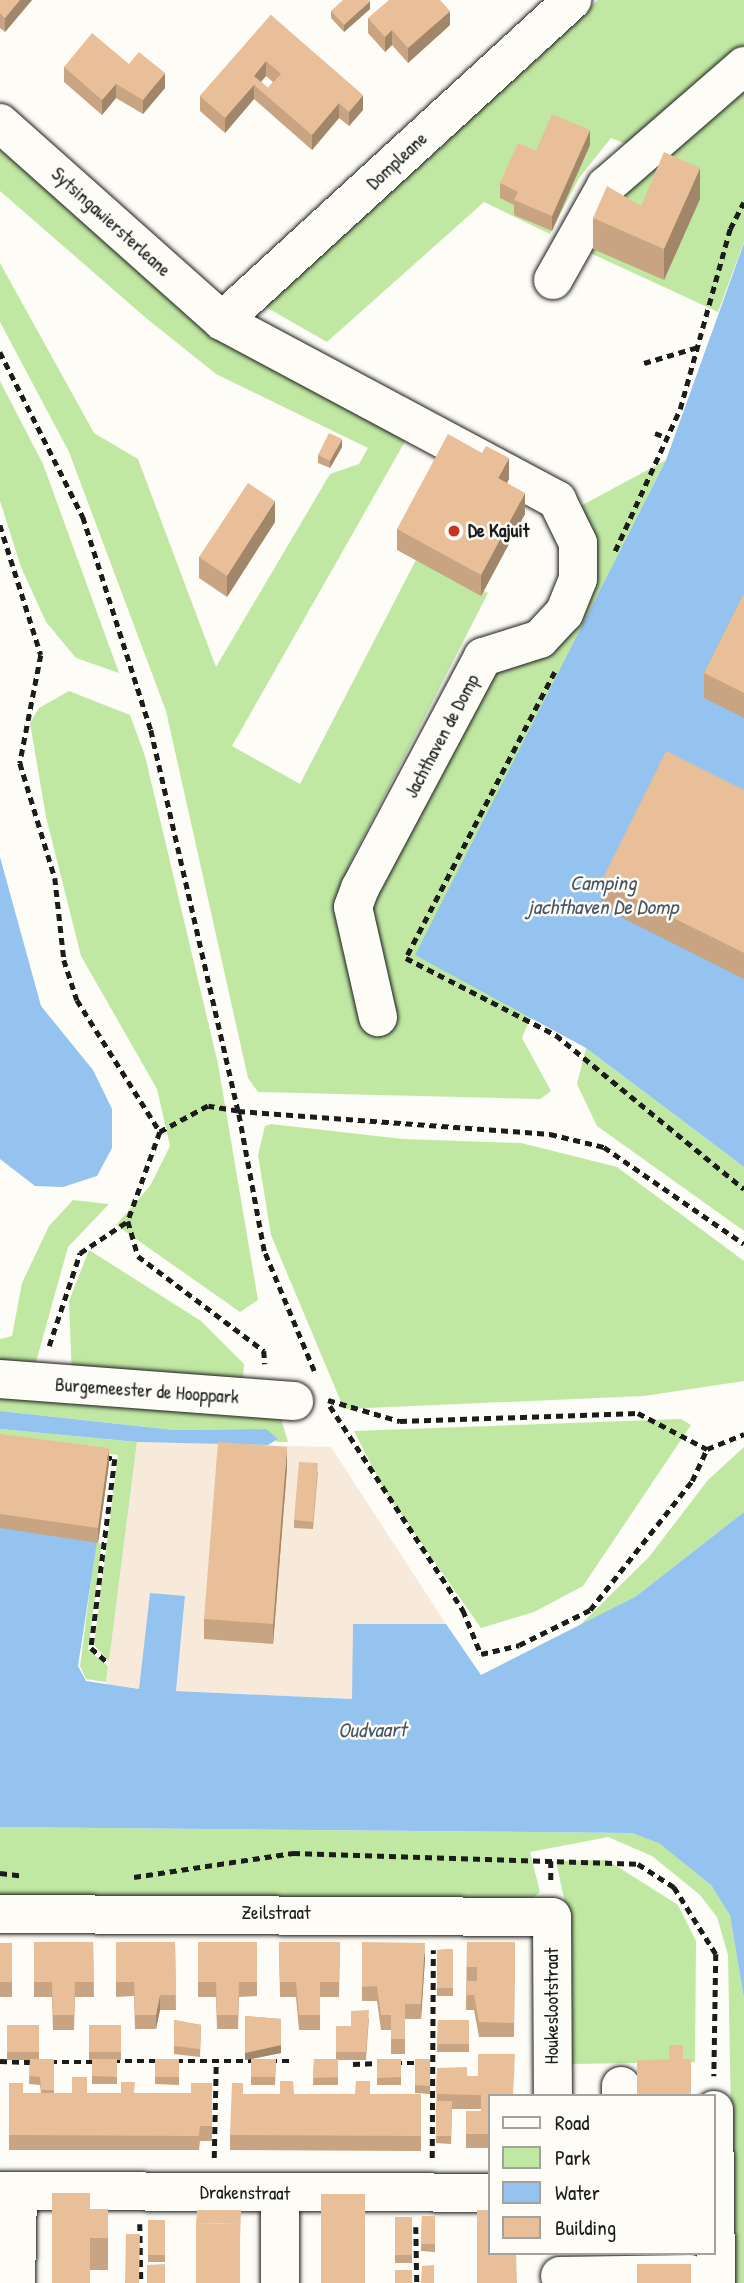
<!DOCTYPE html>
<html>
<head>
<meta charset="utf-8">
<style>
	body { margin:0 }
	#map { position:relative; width:744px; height:2283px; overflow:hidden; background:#fdfcf7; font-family:"Patrick Hand",sans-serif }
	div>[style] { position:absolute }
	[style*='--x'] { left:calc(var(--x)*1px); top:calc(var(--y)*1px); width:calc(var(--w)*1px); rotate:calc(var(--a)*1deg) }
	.built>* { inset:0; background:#f7eada }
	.green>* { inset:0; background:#c1e8a3 }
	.water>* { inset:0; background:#94c3ef }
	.path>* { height:4.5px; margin-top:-2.25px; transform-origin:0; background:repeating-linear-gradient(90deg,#1c1c1c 0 7px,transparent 0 12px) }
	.roads { filter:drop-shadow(0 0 2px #1c1c1c) drop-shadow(0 0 2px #1c1c1c) }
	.minor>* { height:38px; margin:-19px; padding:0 19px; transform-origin:19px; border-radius:19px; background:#fdfcf7 }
	.wall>* { inset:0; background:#c8a483 }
	.shaded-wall>* { inset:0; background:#a2866a }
	.building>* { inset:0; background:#e8bf98 }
	.dots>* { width:19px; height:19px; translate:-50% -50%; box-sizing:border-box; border:4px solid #fdfcf7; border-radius:50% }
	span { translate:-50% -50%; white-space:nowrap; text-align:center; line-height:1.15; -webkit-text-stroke:5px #fdfcf7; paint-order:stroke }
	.street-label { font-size:19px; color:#1c1c1c }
	.poi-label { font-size:19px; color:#1c1c1c; font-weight:700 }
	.left { translate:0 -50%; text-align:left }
	.water-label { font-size:21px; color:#465666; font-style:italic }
	.legend { position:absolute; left:488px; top:2094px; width:228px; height:161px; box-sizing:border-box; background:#fdfcf7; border:2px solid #a3a29f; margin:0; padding:9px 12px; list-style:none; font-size:21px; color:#1c1c1c }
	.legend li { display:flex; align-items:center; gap:14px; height:35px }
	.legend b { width:35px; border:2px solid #a3a29f }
</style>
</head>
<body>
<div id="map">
	<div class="built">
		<div style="clip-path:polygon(137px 1442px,331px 1447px,446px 1624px,354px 1624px,353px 1699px,176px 1691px,185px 1597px,150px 1593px,140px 1689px,106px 1684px)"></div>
	</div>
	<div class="green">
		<div style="clip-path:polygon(598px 0,744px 0,744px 242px,718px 312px,575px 246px,641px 150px,611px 138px,579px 178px,550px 234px,484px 202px,327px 342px,257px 302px)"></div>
		<div style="clip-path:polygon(0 150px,220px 335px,411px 431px,232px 746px,300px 784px,418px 556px,488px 593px,348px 867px,379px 883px,482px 674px,520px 664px,594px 549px,593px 528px,579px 507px,666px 460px,416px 955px,531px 1016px,522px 1038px,551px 1091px,540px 1099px,258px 1092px,248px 1078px,166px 711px,69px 452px,0 322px,0 263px,94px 433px,138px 459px,216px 667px,330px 474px,359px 464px,368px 448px,216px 374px,146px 318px,0 191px)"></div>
		<div style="clip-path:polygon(0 381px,43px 464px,119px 673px,76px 658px,46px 622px,21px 567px,0 501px)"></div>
		<div style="clip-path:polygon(69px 691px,130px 715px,145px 756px,218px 1064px,258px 1300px,240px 1312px,116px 1225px,150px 1186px,170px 1146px,157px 1089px,81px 956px,46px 817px,30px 723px,39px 708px)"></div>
		<div style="clip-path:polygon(586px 1048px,744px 1167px,744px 1231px,597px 1126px,577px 1084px)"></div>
		<div style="clip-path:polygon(271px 1124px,403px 1139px,521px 1143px,617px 1167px,744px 1261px,744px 1381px,644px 1396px,344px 1409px,271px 1235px,258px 1155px,265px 1126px)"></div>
		<div style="clip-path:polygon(73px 1200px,109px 1204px,68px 1247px,33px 1373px,0 1370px,0 1339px,12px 1336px,22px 1283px,49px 1226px)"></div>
		<div style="clip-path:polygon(89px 1250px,201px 1321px,244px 1364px,243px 1378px,72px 1377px,69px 1301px)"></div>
		<div style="clip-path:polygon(0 1387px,281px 1418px,288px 1442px,277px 1442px,266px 1429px,174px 1430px,0 1411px)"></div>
		<div style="clip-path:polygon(681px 1419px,691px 1425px,583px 1586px,534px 1612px,481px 1628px,384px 1490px,354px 1431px)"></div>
		<div style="clip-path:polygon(0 1429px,137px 1442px,109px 1661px,94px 1645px,118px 1455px,0 1440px)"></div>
		<div style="clip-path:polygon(744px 1447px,744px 1512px,635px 1597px,578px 1627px,649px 1557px,708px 1480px)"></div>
		<div style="clip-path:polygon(96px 1542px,102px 1544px,88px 1650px,108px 1666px,106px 1682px,86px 1679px,80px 1666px)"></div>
		<div style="clip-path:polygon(0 1827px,632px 1833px,659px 1842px,711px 1885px,730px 1914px,744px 1999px,744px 2283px,734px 2283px,728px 1955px,717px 1917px,700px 1895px,652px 1856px,608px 1837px,530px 1852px,540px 1892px,532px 1898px,0 1896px)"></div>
		<div style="clip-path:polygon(607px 1860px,678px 1905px,696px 1941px,695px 2062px,572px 2064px,570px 1927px,556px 1861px)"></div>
	</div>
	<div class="water">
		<div style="clip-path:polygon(744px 243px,744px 1167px,586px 1048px,415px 955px,666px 460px)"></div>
		<div style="clip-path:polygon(0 857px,41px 1006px,93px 1070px,112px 1109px,112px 1148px,97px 1176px,63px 1187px,35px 1186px,0 1159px)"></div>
		<div style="clip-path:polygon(0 1411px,174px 1430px,266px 1429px,278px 1439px,268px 1445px,137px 1442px,0 1429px)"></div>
		<div style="clip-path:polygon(0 1448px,109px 1463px,78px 1666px,86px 1681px,139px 1689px,150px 1593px,185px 1596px,176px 1691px,352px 1699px,353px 1624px,446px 1624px,481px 1675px,635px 1597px,744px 1512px,744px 1999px,730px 1915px,711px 1885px,659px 1843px,632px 1833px,0 1827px)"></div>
	</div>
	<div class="path">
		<div style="--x:0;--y:352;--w:185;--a:63.3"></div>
		<div style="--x:83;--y:517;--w:224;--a:72.3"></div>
		<div style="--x:151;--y:730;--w:391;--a:77.1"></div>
		<div style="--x:238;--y:1111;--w:30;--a:-171"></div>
		<div style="--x:208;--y:1106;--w:55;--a:151.6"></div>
		<div style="--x:644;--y:363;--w:56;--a:-16.5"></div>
		<div style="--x:655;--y:433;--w:14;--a:21"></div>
		<div style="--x:0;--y:525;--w:136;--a:72.5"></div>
		<div style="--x:41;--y:655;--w:110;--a:101"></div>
		<div style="--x:20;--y:763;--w:120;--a:73.1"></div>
		<div style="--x:55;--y:878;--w:82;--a:83.7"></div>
		<div style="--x:64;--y:960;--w:42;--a:72"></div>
		<div style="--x:77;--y:1000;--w:156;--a:57.8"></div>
		<div style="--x:160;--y:1132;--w:95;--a:109.8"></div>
		<div style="--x:128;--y:1221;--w:36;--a:74"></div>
		<div style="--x:138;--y:1256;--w:158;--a:37"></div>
		<div style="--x:264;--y:1351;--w:13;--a:86"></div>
		<div style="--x:615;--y:551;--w:156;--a:-65.4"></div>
		<div style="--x:680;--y:409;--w:187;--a:-74.5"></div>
		<div style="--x:730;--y:229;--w:30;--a:-63"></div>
		<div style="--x:555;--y:672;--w:322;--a:117.5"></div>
		<div style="--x:406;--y:958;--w:169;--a:27.2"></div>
		<div style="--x:556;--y:1035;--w:243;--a:39.3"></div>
		<div style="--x:49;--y:1346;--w:98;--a:-71.6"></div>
		<div style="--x:80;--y:1253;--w:58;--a:-33.7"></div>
		<div style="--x:314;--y:1371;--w:130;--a:-112.6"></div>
		<div style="--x:264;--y:1251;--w:142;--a:-100.5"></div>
		<div style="--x:238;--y:1111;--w:313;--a:4.2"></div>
		<div style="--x:550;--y:1134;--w:56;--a:13.5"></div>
		<div style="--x:604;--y:1147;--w:170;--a:34.7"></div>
		<div style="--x:328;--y:1400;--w:75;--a:16.3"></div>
		<div style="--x:400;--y:1421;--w:238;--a:-1.9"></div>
		<div style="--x:638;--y:1413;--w:78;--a:27.6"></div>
		<div style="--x:330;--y:1406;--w:244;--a:56.9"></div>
		<div style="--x:463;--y:1610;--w:48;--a:67.8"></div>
		<div style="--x:481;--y:1654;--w:39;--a:-13"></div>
		<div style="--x:519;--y:1645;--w:79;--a:-26.2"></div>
		<div style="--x:590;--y:1610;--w:164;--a:-51.7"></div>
		<div style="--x:692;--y:1481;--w:35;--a:-65"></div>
		<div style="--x:707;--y:1449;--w:40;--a:-22"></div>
		<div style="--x:105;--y:1457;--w:10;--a:11"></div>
		<div style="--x:115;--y:1459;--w:191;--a:97.2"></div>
		<div style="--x:91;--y:1648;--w:21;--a:41"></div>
		<div style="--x:551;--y:1861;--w:23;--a:90"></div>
		<div style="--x:0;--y:1873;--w:23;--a:7"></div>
		<div style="--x:134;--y:1877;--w:161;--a:-8.6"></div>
		<div style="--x:293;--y:1853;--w:345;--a:1.8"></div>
		<div style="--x:638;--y:1864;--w:43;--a:32.6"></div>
		<div style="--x:674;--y:1887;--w:79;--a:57.9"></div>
		<div style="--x:716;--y:1954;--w:122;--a:90.9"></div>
		<div style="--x:0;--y:2061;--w:34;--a:2"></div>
		<div style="--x:113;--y:2061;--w:47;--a:0"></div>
		<div style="--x:176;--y:2061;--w:79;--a:0"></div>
		<div style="--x:270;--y:2061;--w:20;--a:0"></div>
		<div style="--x:50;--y:2062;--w:47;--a:0"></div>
		<div style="--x:395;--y:2063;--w:23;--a:0"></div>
		<div style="--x:353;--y:2064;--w:27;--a:-2"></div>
		<div style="--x:214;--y:2158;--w:97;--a:-88.8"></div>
		<div style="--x:432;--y:2158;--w:208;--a:-89.7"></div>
		<div style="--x:140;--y:2224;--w:59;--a:89"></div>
		<div style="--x:416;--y:2227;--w:56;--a:89"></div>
	</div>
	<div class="roads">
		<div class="minor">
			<div style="--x:0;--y:123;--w:297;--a:41.7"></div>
			<div style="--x:222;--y:321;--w:380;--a:28.1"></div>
			<div style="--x:557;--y:500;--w:48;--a:64"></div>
			<div style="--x:578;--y:543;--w:36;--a:90"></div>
			<div style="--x:578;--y:579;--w:37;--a:112"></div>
			<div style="--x:564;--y:613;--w:35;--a:133"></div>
			<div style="--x:540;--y:639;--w:60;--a:162.5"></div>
			<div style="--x:483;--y:657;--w:262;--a:118"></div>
			<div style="--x:360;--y:888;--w:20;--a:110"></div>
			<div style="--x:353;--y:907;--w:113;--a:77.2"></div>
			<div style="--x:553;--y:280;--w:108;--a:-60.6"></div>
			<div style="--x:606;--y:186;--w:183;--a:-41"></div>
			<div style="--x:222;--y:321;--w:475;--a:-42.5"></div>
			<div style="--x:0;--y:1379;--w:295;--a:4.3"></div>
			<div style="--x:0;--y:1914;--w:552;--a:0.31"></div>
			<div style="--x:552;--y:1917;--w:179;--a:89.7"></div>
			<div style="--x:621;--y:2096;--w:10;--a:-90"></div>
			<div style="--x:714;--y:2110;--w:173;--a:89.3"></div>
			<div style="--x:0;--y:2191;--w:490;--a:0.2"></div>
			<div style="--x:280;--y:2193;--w:90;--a:90"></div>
			<div style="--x:560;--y:2276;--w:130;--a:-0.9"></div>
			<div style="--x:16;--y:2283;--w:91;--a:-88.7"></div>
		</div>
	</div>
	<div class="wall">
		<div style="clip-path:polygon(0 0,32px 0,5px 32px,0 28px)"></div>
		<div style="clip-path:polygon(370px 9px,344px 32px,331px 18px,331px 11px)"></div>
		<div style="clip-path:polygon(evenodd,271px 15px,363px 110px,349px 126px,339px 118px,312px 150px,254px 99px,225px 133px,200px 111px,200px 96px,271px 15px,266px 76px,273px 82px,268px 88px,261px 82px,266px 76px)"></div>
		<div style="clip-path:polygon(368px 18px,450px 25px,408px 63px,392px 45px,385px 52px,368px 33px)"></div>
		<div style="clip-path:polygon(129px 64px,165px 88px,143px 114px,116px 98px,102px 115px,64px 82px,64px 67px)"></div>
		<div style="clip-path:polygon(590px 145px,552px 231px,514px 215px,514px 205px,500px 198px,500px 183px,536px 151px)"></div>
		<div style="clip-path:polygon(700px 199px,664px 280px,593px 249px,593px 218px,641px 206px)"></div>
		<div style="clip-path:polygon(342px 447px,330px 468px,318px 463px,318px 455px)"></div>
		<div style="clip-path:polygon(509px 479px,507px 483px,525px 514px,481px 596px,397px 550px,397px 529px)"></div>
		<div style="clip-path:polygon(275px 522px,227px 597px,199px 578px,199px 557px)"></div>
		<div style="clip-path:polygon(744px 593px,744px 718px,704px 698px,704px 673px)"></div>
		<div style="clip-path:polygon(744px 790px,744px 979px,601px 907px,601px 882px)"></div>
		<div style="clip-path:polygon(0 1434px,109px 1463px,98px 1543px,0 1528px)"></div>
		<div style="clip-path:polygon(287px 1468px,273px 1644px,204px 1639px,204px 1619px)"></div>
		<div style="clip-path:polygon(318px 1471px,313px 1529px,294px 1528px,294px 1520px)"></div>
		<div style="clip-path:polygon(34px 1942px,93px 1942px,94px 1997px,75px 1997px,74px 2030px,53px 2030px,52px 1997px,34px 1997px)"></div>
		<div style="clip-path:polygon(116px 1942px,175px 1942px,176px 2010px,160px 2010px,156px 2029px,135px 2029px,134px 1996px,116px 1997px)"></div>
		<div style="clip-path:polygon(198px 1942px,257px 1942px,257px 1996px,239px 1997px,238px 2029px,217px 2029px,216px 1997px,198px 1997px)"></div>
		<div style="clip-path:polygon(279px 1942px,340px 1942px,339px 1997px,320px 1997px,320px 2030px,299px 2030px,296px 1997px,280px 1997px)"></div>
		<div style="clip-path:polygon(362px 1942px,425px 1958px,421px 2019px,405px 2019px,405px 2054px,391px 2054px,391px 2030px,381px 2030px,377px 2001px,362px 2001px)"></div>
		<div style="clip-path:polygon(467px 1942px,515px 1942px,514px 2037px,479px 2037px,474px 2010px,466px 2010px)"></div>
		<div style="clip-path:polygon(0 1943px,12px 1943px,12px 1997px,0 1997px)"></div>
		<div style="clip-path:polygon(453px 1949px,453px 1996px,437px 1996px,437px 1950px)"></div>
		<div style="clip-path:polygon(245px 2016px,281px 2019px,281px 2053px,252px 2059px,276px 2059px,275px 2085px,251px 2085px,251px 2059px,245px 2060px)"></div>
		<div style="clip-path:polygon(369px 2018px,366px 2060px,338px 2060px,338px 2085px,313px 2085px,314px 2059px,336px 2059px,336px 2026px,351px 2026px)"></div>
		<div style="clip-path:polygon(174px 2020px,201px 2025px,200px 2057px,174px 2054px)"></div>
		<div style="clip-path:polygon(438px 2020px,469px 2020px,469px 2052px,437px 2052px)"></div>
		<div style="clip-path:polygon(7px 2025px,39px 2025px,39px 2059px,54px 2059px,54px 2093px,191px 2093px,212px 2083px,212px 2141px,200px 2141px,199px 2150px,9px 2150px,9px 2083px,23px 2093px,41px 2093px,40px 2085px,29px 2084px,30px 2060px,7px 2060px)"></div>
		<div style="clip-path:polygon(89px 2025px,121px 2025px,121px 2060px,117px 2060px,117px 2084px,92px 2084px,92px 2060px,89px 2060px)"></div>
		<div style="clip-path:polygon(155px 2059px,179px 2059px,179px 2085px,155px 2084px)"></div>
		<div style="clip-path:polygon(377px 2059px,401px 2059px,401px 2085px,377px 2085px)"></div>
		<div style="clip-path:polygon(415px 2059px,430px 2059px,430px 2094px,415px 2093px)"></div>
		<div style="clip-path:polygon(437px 2068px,467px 2076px,478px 2076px,515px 2069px,490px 2096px,490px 2148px,466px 2148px,466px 2111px,481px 2111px,481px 2109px,452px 2109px,451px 2144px,436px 2143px)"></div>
		<div style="clip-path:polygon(243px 2094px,421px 2094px,421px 2151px,230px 2150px,230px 2135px)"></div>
		<div style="clip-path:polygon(90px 2209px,108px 2209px,108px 2270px,90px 2270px)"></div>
		<div style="clip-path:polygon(422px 2216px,435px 2216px,435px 2252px,421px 2251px)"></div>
		<div style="clip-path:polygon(395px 2217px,412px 2217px,412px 2263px,395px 2263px)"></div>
		<div style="clip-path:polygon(148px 2220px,165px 2220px,165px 2262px,148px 2262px)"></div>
	</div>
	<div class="shaded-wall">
		<div style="clip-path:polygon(20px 0,32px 0,5px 32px,5px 18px)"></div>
		<div style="clip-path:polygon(370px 1px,370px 9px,344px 32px,344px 25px)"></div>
		<div style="clip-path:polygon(450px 11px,450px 25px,408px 63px,408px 48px)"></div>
		<div style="clip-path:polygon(392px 30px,392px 45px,385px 52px,385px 37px)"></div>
		<div style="clip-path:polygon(266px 61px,266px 76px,256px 87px,254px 85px,254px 99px,225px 133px,225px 118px,254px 76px)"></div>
		<div style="clip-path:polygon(165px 73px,165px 88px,143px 114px,143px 100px)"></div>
		<div style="clip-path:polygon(116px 84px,116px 98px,102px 115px,102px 100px)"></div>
		<div style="clip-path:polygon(363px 95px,363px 110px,349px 126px,349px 112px)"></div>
		<div style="clip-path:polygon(339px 103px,339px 118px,312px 150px,312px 135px)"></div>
		<div style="clip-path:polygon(590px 130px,590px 145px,552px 231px,552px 216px)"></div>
		<div style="clip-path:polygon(700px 168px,700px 199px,664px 280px,664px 249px)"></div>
		<div style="clip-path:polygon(342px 439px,342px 447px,330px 468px,330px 461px)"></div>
		<div style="clip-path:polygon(509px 458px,509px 479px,498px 499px,498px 478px)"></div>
		<div style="clip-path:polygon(525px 493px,525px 514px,481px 596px,481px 575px)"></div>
		<div style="clip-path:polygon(275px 501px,275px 522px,227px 597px,227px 576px)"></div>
		<div style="clip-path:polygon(287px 1447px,287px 1468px,273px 1644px,273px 1624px)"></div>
		<div style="clip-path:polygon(109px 1448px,109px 1463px,98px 1543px,98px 1528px)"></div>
		<div style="clip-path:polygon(425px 1943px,425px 1958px,421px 2019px,421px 2004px)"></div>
		<div style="clip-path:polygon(160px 1995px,160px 2010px,156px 2029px,156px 2015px)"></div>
		<div style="clip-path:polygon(281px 2045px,281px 2053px,245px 2060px,245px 2053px)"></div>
	</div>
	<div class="building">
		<div style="clip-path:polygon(0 0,20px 0,5px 18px,0 13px)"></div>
		<div style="clip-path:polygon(343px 0,369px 0,370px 1px,344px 25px,331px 11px)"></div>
		<div style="clip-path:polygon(389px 0,440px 0,450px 11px,408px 48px,392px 30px,385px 37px,368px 18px)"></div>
		<div style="clip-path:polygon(evenodd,271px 15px,363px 95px,349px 112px,339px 103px,312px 135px,254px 85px,225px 118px,200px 96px,271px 15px,266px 61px,281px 74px,268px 88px,254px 76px,266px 61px)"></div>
		<div style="clip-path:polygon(92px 33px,129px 64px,139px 52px,165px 73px,143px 100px,116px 84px,102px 100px,64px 67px)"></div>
		<div style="clip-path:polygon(552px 114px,590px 130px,552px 216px,514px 200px,518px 192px,500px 183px,518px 143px,536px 151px)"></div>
		<div style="clip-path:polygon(664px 152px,700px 168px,664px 249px,593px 218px,607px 186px,641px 206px)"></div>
		<div style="clip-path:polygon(329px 433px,342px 439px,330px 461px,318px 455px)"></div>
		<div style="clip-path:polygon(448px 434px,482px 453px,486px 446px,509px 458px,498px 478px,525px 493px,481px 575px,397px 529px)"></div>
		<div style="clip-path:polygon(248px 483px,275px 501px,227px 576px,199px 557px)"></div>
		<div style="clip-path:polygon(744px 593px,744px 693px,704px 673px)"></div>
		<div style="clip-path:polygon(666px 751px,744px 790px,744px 953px,601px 882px)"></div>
		<div style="clip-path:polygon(0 1434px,109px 1448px,98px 1528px,0 1514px)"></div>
		<div style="clip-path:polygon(218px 1442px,287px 1447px,273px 1624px,204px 1619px)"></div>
		<div style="clip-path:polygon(299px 1462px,318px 1463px,313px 1522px,294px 1520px)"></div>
		<div style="clip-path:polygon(34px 1942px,93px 1942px,94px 1982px,75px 1982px,74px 2015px,53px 2015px,52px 1982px,34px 1982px)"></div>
		<div style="clip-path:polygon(116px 1942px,175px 1942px,176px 1995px,160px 1995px,156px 2015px,135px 2015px,134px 1982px,116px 1982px)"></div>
		<div style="clip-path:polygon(198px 1942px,257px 1942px,257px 1982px,239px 1982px,238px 2015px,217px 2015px,216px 1982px,198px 1982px)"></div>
		<div style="clip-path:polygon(279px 1942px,340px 1942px,339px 1982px,320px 1982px,320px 2015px,299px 2015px,296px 1982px,280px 1982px)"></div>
		<div style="clip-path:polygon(362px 1942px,425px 1943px,421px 2004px,405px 2004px,405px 2039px,391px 2039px,391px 2015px,381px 2015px,377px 1986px,362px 1987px)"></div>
		<div style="clip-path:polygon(467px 1942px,515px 1942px,514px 2023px,479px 2022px,474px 1995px,466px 1995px,467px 1981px,477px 1981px,477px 1967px,467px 1967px)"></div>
		<div style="clip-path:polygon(0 1943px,12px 1943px,12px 1982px,0 1982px)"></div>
		<div style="clip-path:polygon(453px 1949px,453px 1988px,437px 1988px,437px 1950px)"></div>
		<div style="clip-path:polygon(369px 2010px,366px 2052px,336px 2052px,336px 2026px,351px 2026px,351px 2011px)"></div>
		<div style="clip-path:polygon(245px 2016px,281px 2019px,281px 2045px,245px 2053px)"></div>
		<div style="clip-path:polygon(174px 2020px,201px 2025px,200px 2049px,174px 2046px)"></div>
		<div style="clip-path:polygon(438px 2020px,469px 2020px,469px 2044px,437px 2044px)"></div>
		<div style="clip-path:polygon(7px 2025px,39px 2025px,39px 2052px,7px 2052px)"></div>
		<div style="clip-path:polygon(89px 2025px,121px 2025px,121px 2052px,89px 2052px)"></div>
		<div style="clip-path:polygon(669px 2045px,683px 2045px,683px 2060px,669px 2060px)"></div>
		<div style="clip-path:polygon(478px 2054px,515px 2054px,513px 2096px,490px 2096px,490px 2134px,466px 2134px,466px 2111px,481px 2111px,481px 2095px,436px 2094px,437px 2068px,467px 2067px,467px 2076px,478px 2076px)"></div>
		<div style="clip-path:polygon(30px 2059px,54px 2059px,54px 2090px,41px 2090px,40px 2077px,29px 2076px)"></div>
		<div style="clip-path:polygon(92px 2059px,117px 2059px,117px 2077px,92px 2076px)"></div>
		<div style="clip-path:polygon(155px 2059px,179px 2059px,179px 2077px,155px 2077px)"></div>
		<div style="clip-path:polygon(251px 2059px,276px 2059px,275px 2077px,251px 2077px)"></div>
		<div style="clip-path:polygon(314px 2059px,338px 2059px,338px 2077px,313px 2078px)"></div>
		<div style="clip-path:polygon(377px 2059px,401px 2059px,401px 2077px,377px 2078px)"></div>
		<div style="clip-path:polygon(415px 2059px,430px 2059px,430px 2086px,415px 2085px)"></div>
		<div style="clip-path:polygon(691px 2059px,691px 2096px,637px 2096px,637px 2060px)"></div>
		<div style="clip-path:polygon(72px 2077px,87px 2077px,87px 2093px,121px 2093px,121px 2082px,135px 2082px,134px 2093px,191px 2093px,191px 2083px,212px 2083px,212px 2126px,200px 2126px,199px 2136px,9px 2135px,9px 2083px,23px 2083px,23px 2093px,72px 2093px)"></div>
		<div style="clip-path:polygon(280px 2081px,293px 2081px,294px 2094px,355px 2094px,356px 2081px,370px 2081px,370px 2094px,421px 2094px,421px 2136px,230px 2135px,232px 2083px,243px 2083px,243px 2094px,280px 2094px)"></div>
		<div style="clip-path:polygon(436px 2101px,452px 2101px,451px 2136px,436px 2136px)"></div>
		<div style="clip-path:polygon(52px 2193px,90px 2193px,90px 2209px,108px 2209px,108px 2238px,90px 2238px,90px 2283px,52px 2283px)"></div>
		<div style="clip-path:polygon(321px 2194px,365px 2194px,365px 2283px,321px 2283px)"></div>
		<div style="clip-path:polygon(197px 2210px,241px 2210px,240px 2240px,240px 2224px,196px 2223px)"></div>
		<div style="clip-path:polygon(477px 2210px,490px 2210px,490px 2221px,477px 2221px)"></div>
		<div style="clip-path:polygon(422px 2216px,435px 2216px,435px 2244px,421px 2244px)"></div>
		<div style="clip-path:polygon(395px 2217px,412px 2217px,412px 2255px,395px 2255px)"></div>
		<div style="clip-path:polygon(148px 2220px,165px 2220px,165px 2255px,148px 2255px)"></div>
		<div style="clip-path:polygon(477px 2221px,490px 2221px,490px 2253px,516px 2253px,517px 2283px,477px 2283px)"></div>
		<div style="clip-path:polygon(196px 2223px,240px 2224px,240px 2283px,196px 2283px)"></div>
		<div style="clip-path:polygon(126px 2234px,140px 2234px,139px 2283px,125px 2283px)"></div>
		<div style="clip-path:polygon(165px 2264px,165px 2283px,147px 2283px,147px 2265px)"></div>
		<div style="clip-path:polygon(637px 2264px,691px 2264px,691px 2283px,637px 2283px)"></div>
		<div style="clip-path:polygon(434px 2265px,434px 2283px,421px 2283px,422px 2266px)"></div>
		<div style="clip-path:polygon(395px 2270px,412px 2270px,412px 2283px,395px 2283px)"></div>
	</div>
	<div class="dots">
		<div style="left:454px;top:531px;background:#c8321e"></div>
	</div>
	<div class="street-label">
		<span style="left:397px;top:161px;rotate:-43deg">Dompleane</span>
		<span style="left:111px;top:222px;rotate:42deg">Sytsingawiersterleane</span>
		<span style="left:442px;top:736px;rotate:-62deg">Jachthaven de Domp</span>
		<span style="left:147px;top:1391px;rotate:4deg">Burgemeester de Hooppark</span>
		<span style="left:276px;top:1913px">Zeilstraat</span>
		<span style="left:552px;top:2006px;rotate:-90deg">Houkeslootstraat</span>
		<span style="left:245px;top:2193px;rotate:1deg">Drakenstraat</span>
	</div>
	<div class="poi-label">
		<span class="left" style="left:468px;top:531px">De Kajuit</span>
	</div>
	<div class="water-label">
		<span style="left:603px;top:895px">Camping<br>jachthaven De Domp</span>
		<span style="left:372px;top:1730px;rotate:-1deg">Oudvaart</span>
	</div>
	<ul class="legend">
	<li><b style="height:9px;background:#fdfcf7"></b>Road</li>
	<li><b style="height:19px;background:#c1e8a3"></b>Park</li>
	<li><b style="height:19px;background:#94c3ef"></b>Water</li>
	<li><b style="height:19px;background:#e8bf98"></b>Building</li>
	</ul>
</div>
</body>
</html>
